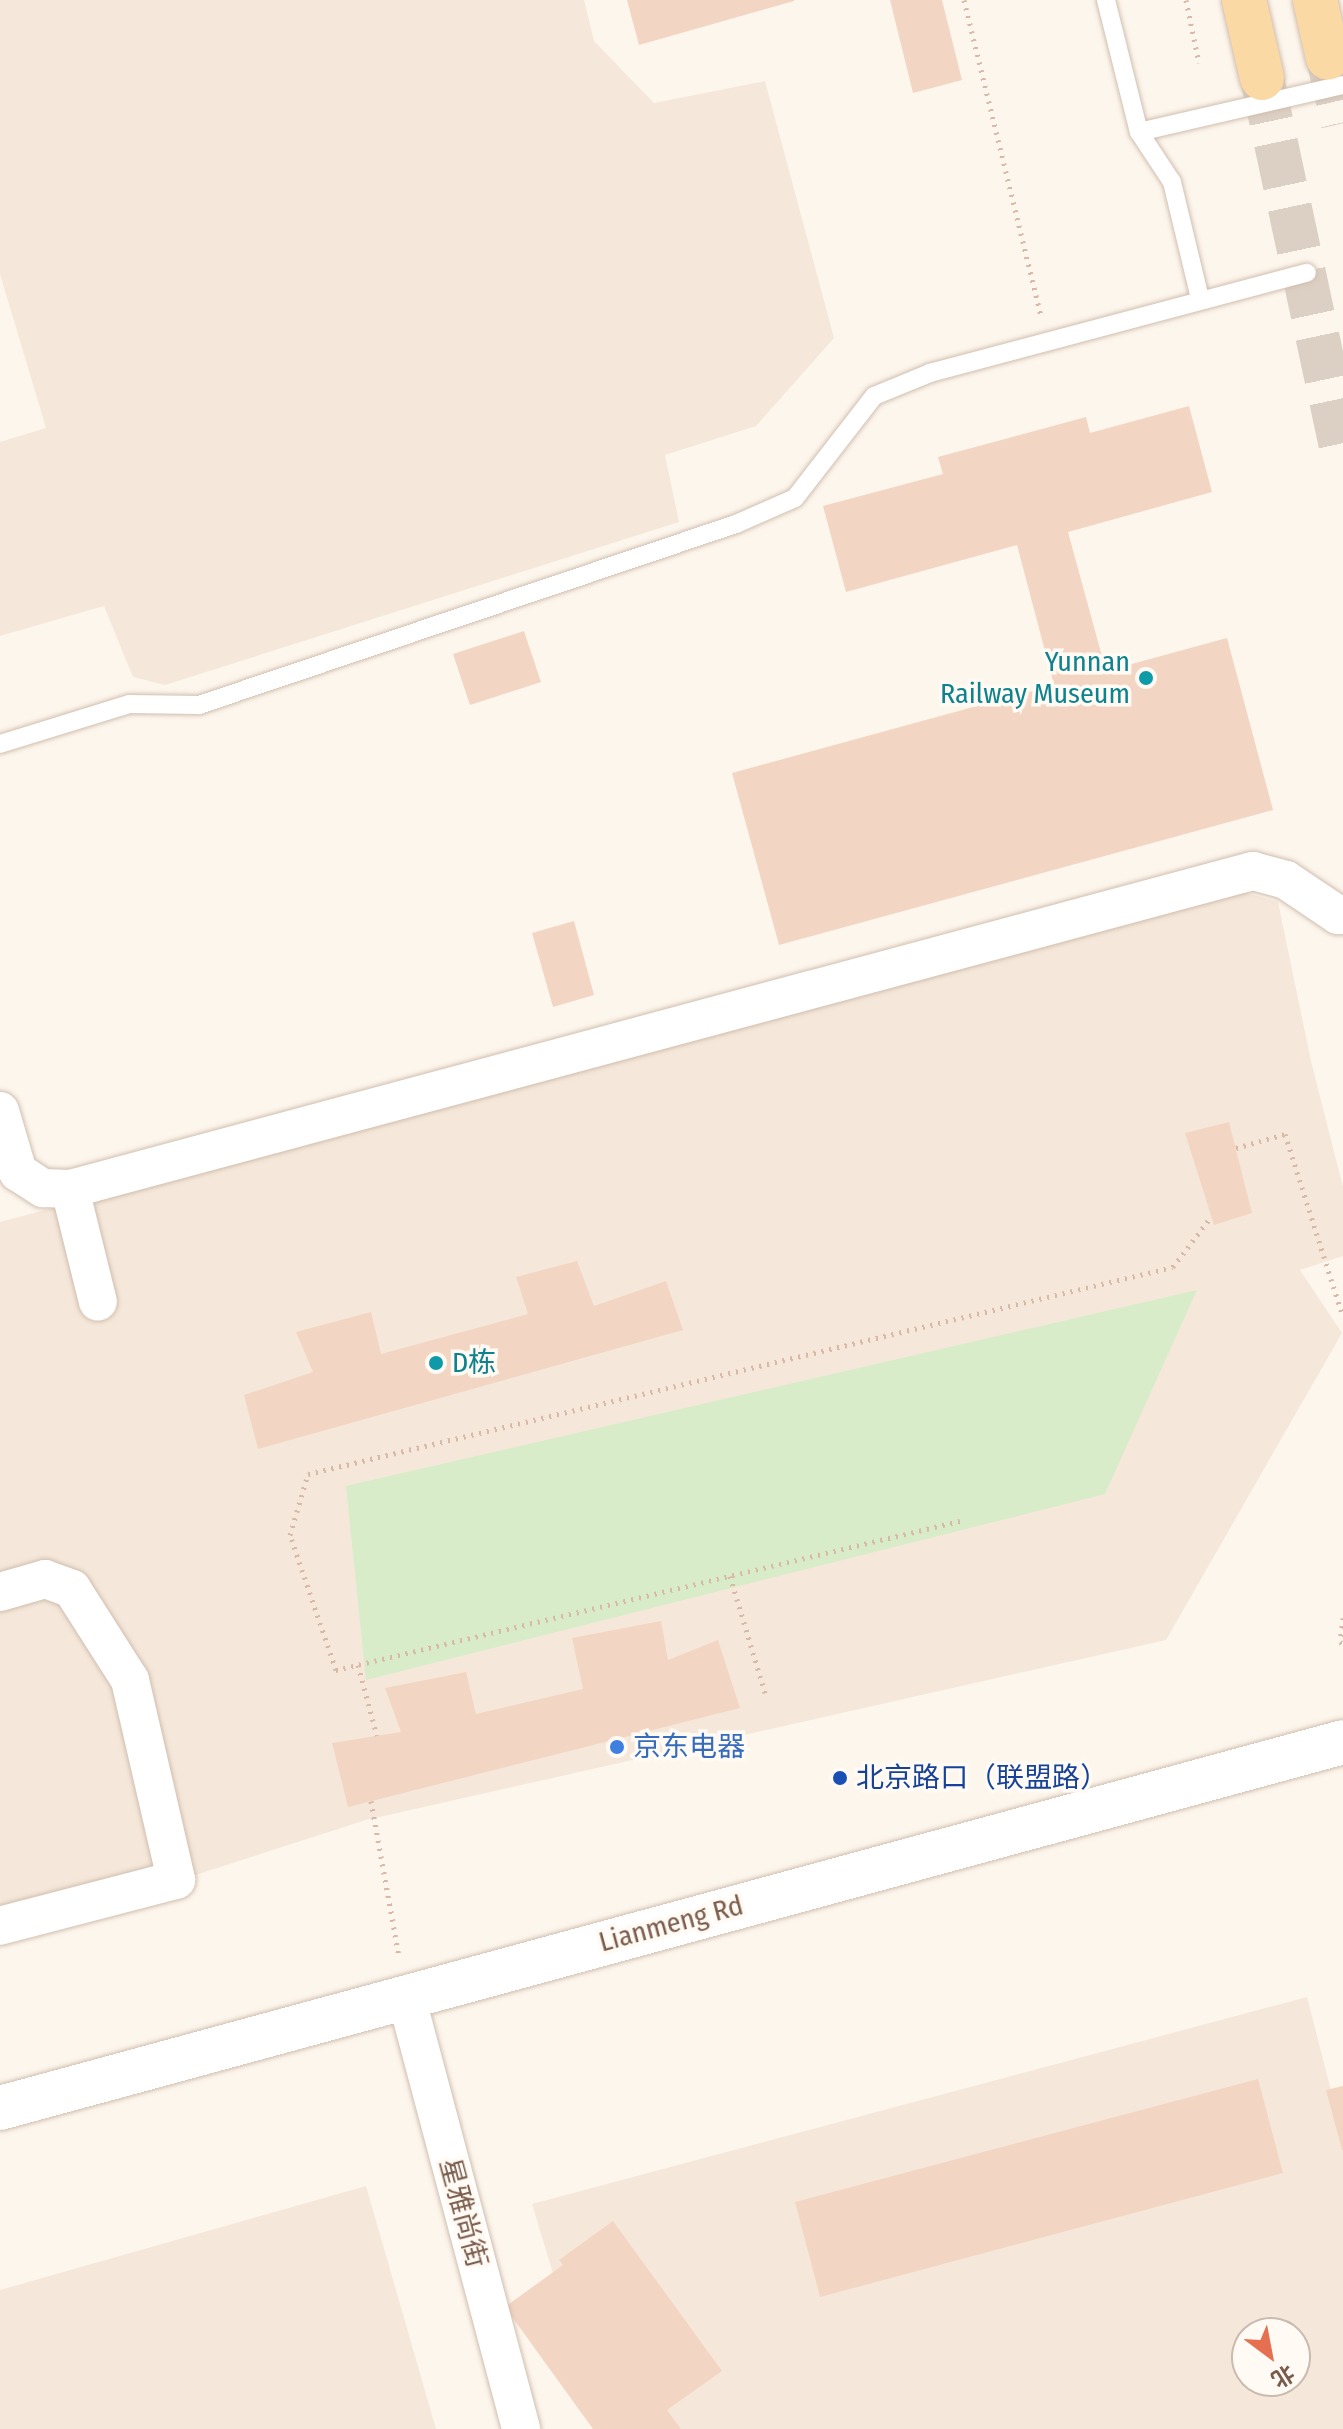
<!DOCTYPE html>
<html>
<head>
<meta charset="utf-8">
<style>
	body { margin:0 }
	#map { position:relative; width:1343px; height:2429px; overflow:hidden; background:#fdf6ec; font-family:"Fira Sans Condensed","Noto Sans SC",sans-serif }
	div>[style] { position:absolute }
	[style*='--x'] { left:calc(var(--x)*1px); top:calc(var(--y)*1px); width:calc(var(--w)*1px); rotate:calc(var(--a)*1deg) }
	.residential>* { inset:0; background:#f5e8da }
	.green>* { inset:0; background:#d8ecc9 }
	.building>* { inset:0; background:#f3d5c3 }
	.primary-tunnel>* { height:44px; margin-top:-22px; transform-origin:0; background:repeating-linear-gradient(90deg,#dcd0c4 0 44px,transparent 0 66px) }
	.path>* { height:5px; margin-top:-2.5px; transform-origin:0; background:repeating-linear-gradient(90deg,#d9b8a5 0 2px,transparent 0 8px) }
	.roads { filter:drop-shadow(0 0 2px #d1beb0) drop-shadow(0 0 2px #d1beb0) }
	.lane>* { height:18px; margin:-9px; padding:0 9px; transform-origin:9px; border-radius:9px; background:#fff }
	.street>* { height:38px; margin:-19px; padding:0 19px; transform-origin:19px; border-radius:19px; background:#fff }
	.secondary>* { height:44px; margin:-22px; padding:0 22px; transform-origin:22px; border-radius:22px; background:#fff }
	.primary>* { height:44px; margin:-22px; padding:0 22px; transform-origin:22px; border-radius:22px; background:#fbd9a5 }
	.dots>* { width:22px; height:22px; translate:-50% -50%; box-sizing:border-box; border:4px solid #fffaf3; border-radius:50% }
	span { translate:-50% -50%; white-space:nowrap; text-align:center; line-height:1.15; -webkit-text-stroke:7px #fffaf3; paint-order:stroke }
	.culture-label { font-size:28px; color:#0d838f }
	.right { translate:-100% -50%; text-align:right }
	.left { translate:0 -50%; text-align:left }
	.shop-label { font-size:28px; color:#366cbe }
	.transit-label { font-size:28px; color:#164399 }
	.street-label { font-size:28px; color:#7a5c4d }
	.north { position:absolute; left:1231px; top:2317px; width:80px; height:80px; box-sizing:border-box; background:#fffaf3; border:2px solid #cabbb1; border-radius:50%; rotate:148deg; font-size:22px; font-weight:700; line-height:32px; text-align:center; color:#7a5c4d }
	.north::after { content:''; display:block; margin:auto; width:28px; height:36px; background:#e76f51; clip-path:polygon(50% 0,100% 100%,50% 72%,0 100%) }
</style>
</head>
<body>
<div id="map">
	<div class="residential">
		<div style="clip-path:polygon(0 0,584px 0,594px 41px,654px 103px,765px 81px,834px 338px,756px 426px,665px 455px,679px 522px,165px 685px,133px 677px,104px 606px,0 636px,0 442px,46px 428px,0 274px)"></div>
		<div style="clip-path:polygon(1243px 892px,1278px 902px,1311px 1061px,1343px 1187px,1343px 1256px,1300px 1270px,1342px 1333px,1166px 1640px,366px 1820px,0 1938px,0 1222px)"></div>
		<div style="clip-path:polygon(evenodd,1307px 1997px,1343px 2137px,1343px 2429px,600px 2429px,532px 2204px,1307px 1997px,1247px 2333px,1295px 2333px,1295px 2381px,1247px 2381px,1247px 2333px)"></div>
		<div style="clip-path:polygon(366px 2186px,436px 2429px,0 2429px,0 2290px)"></div>
	</div>
	<div class="green">
		<div style="clip-path:polygon(1197px 1290px,1105px 1494px,366px 1680px,346px 1486px)"></div>
	</div>
	<div class="building">
		<div style="clip-path:polygon(627px 0,794px 0,794px 1px,639px 45px)"></div>
		<div style="clip-path:polygon(890px 0,942px 0,962px 80px,913px 93px)"></div>
		<div style="clip-path:polygon(1189px 406px,1212px 492px,1068px 532px,1106px 671px,1227px 638px,1273px 810px,779px 945px,732px 773px,1054px 685px,1017px 545px,846px 592px,823px 506px,943px 474px,938px 457px,1086px 417px,1090px 433px)"></div>
		<div style="clip-path:polygon(524px 631px,541px 682px,470px 705px,453px 654px)"></div>
		<div style="clip-path:polygon(574px 921px,594px 995px,553px 1007px,532px 933px)"></div>
		<div style="clip-path:polygon(1229px 1122px,1252px 1213px,1214px 1225px,1185px 1133px)"></div>
		<div style="clip-path:polygon(577px 1261px,594px 1306px,666px 1281px,683px 1330px,258px 1449px,244px 1395px,313px 1372px,296px 1332px,371px 1312px,381px 1354px,528px 1314px,516px 1277px)"></div>
		<div style="clip-path:polygon(661px 1621px,668px 1660px,718px 1640px,740px 1708px,348px 1807px,332px 1743px,401px 1732px,385px 1688px,466px 1672px,476px 1714px,583px 1689px,572px 1638px)"></div>
		<div style="clip-path:polygon(1258px 2079px,1283px 2173px,820px 2297px,795px 2202px)"></div>
		<div style="clip-path:polygon(1343px 2086px,1343px 2150px,1342px 2150px,1326px 2090px)"></div>
		<div style="clip-path:polygon(613px 2221px,722px 2371px,667px 2410px,681px 2429px,593px 2429px,505px 2307px,563px 2265px,559px 2260px)"></div>
	</div>
	<div class="primary-tunnel">
		<div style="--x:1328;--y:58;--w:67;--a:77"></div>
		<div style="--x:1262;--y:78;--w:386;--a:77.9"></div>
	</div>
	<div class="path">
		<div style="--x:964;--y:0;--w:325;--a:76.3"></div>
		<div style="--x:1186;--y:0;--w:64;--a:78.3"></div>
		<div style="--x:1236;--y:1148;--w:51;--a:-15.9"></div>
		<div style="--x:1285;--y:1134;--w:192;--a:72.4"></div>
		<div style="--x:960;--y:1521;--w:642;--a:166.57"></div>
		<div style="--x:336;--y:1670;--w:143;--a:-108.8"></div>
		<div style="--x:290;--y:1535;--w:64;--a:-73.6"></div>
		<div style="--x:308;--y:1474;--w:889;--a:-13.46"></div>
		<div style="--x:1173;--y:1267;--w:63;--a:-52.8"></div>
		<div style="--x:730;--y:1576;--w:122;--a:73.3"></div>
		<div style="--x:1343;--y:1618;--w:24;--a:97"></div>
		<div style="--x:1340;--y:1642;--w:4;--a:34"></div>
		<div style="--x:358;--y:1665;--w:73;--a:75"></div>
		<div style="--x:371;--y:1801;--w:158;--a:79.8"></div>
	</div>
	<div class="roads">
		<div class="lane">
			<div style="--x:1106;--y:0;--w:136;--a:76"></div>
			<div style="--x:1139;--y:132;--w:60;--a:56.6"></div>
			<div style="--x:1172;--y:182;--w:120;--a:76.5"></div>
			<div style="--x:1139;--y:132;--w:209;--a:-13"></div>
			<div style="--x:0;--y:744;--w:135;--a:-17.2"></div>
			<div style="--x:129;--y:704;--w:70;--a:0.8"></div>
			<div style="--x:199;--y:705;--w:567;--a:-18.63"></div>
			<div style="--x:736;--y:524;--w:64;--a:-23.8"></div>
			<div style="--x:795;--y:498;--w:129;--a:-52.2"></div>
			<div style="--x:874;--y:396;--w:61;--a:-22.3"></div>
			<div style="--x:930;--y:373;--w:390;--a:-14.9"></div>
		</div>
		<div class="street">
			<div style="--x:0;--y:1111;--w:64;--a:73.6"></div>
			<div style="--x:18;--y:1172;--w:30;--a:33"></div>
			<div style="--x:43;--y:1188;--w:27;--a:2"></div>
			<div style="--x:70;--y:1189;--w:1225;--a:-15.05"></div>
			<div style="--x:1253;--y:871;--w:34;--a:15"></div>
			<div style="--x:1286;--y:880;--w:63;--a:33.9"></div>
			<div style="--x:1338;--y:915;--w:5;--a:0"></div>
			<div style="--x:70;--y:1189;--w:116;--a:76.1"></div>
			<div style="--x:0;--y:1592;--w:47;--a:-16.1"></div>
			<div style="--x:45;--y:1579;--w:29;--a:20"></div>
			<div style="--x:72;--y:1589;--w:108;--a:57.5"></div>
			<div style="--x:130;--y:1680;--w:205;--a:77"></div>
			<div style="--x:176;--y:1880;--w:182;--a:165.4"></div>
			<div style="--x:406;--y:1996;--w:448;--a:75.1"></div>
		</div>
		<div class="secondary">
			<div style="--x:0;--y:2108;--w:1392;--a:-15.24"></div>
		</div>
		<div class="primary">
			<div style="--x:1244;--y:0;--w:80;--a:77"></div>
			<div style="--x:1315;--y:0;--w:59;--a:77.4"></div>
		</div>
	</div>
	<div class="dots">
		<div style="left:1146px;top:678px;background:#0f9aa8"></div>
		<div style="left:436px;top:1363px;background:#0f9aa8"></div>
		<div style="left:617px;top:1747px;background:#3f7fe0"></div>
		<div style="left:840px;top:1778px;background:#1a4fb4"></div>
	</div>
	<div class="culture-label">
		<span class="right" style="left:1130px;top:678px">Yunnan<br>Railway Museum</span>
		<span class="left" style="left:452px;top:1363px">D栋</span>
	</div>
	<div class="shop-label">
		<span class="left" style="left:633px;top:1747px">京东电器</span>
	</div>
	<div class="transit-label">
		<span class="left" style="left:856px;top:1778px">北京路口（联盟路）</span>
	</div>
	<div class="street-label">
		<span style="left:671px;top:1924px;rotate:-15deg">Lianmeng Rd</span>
		<span style="left:463px;top:2213px;rotate:75deg">星雅尚街</span>
	</div>
	<div class="north">北</div>
</div>
</body>
</html>
